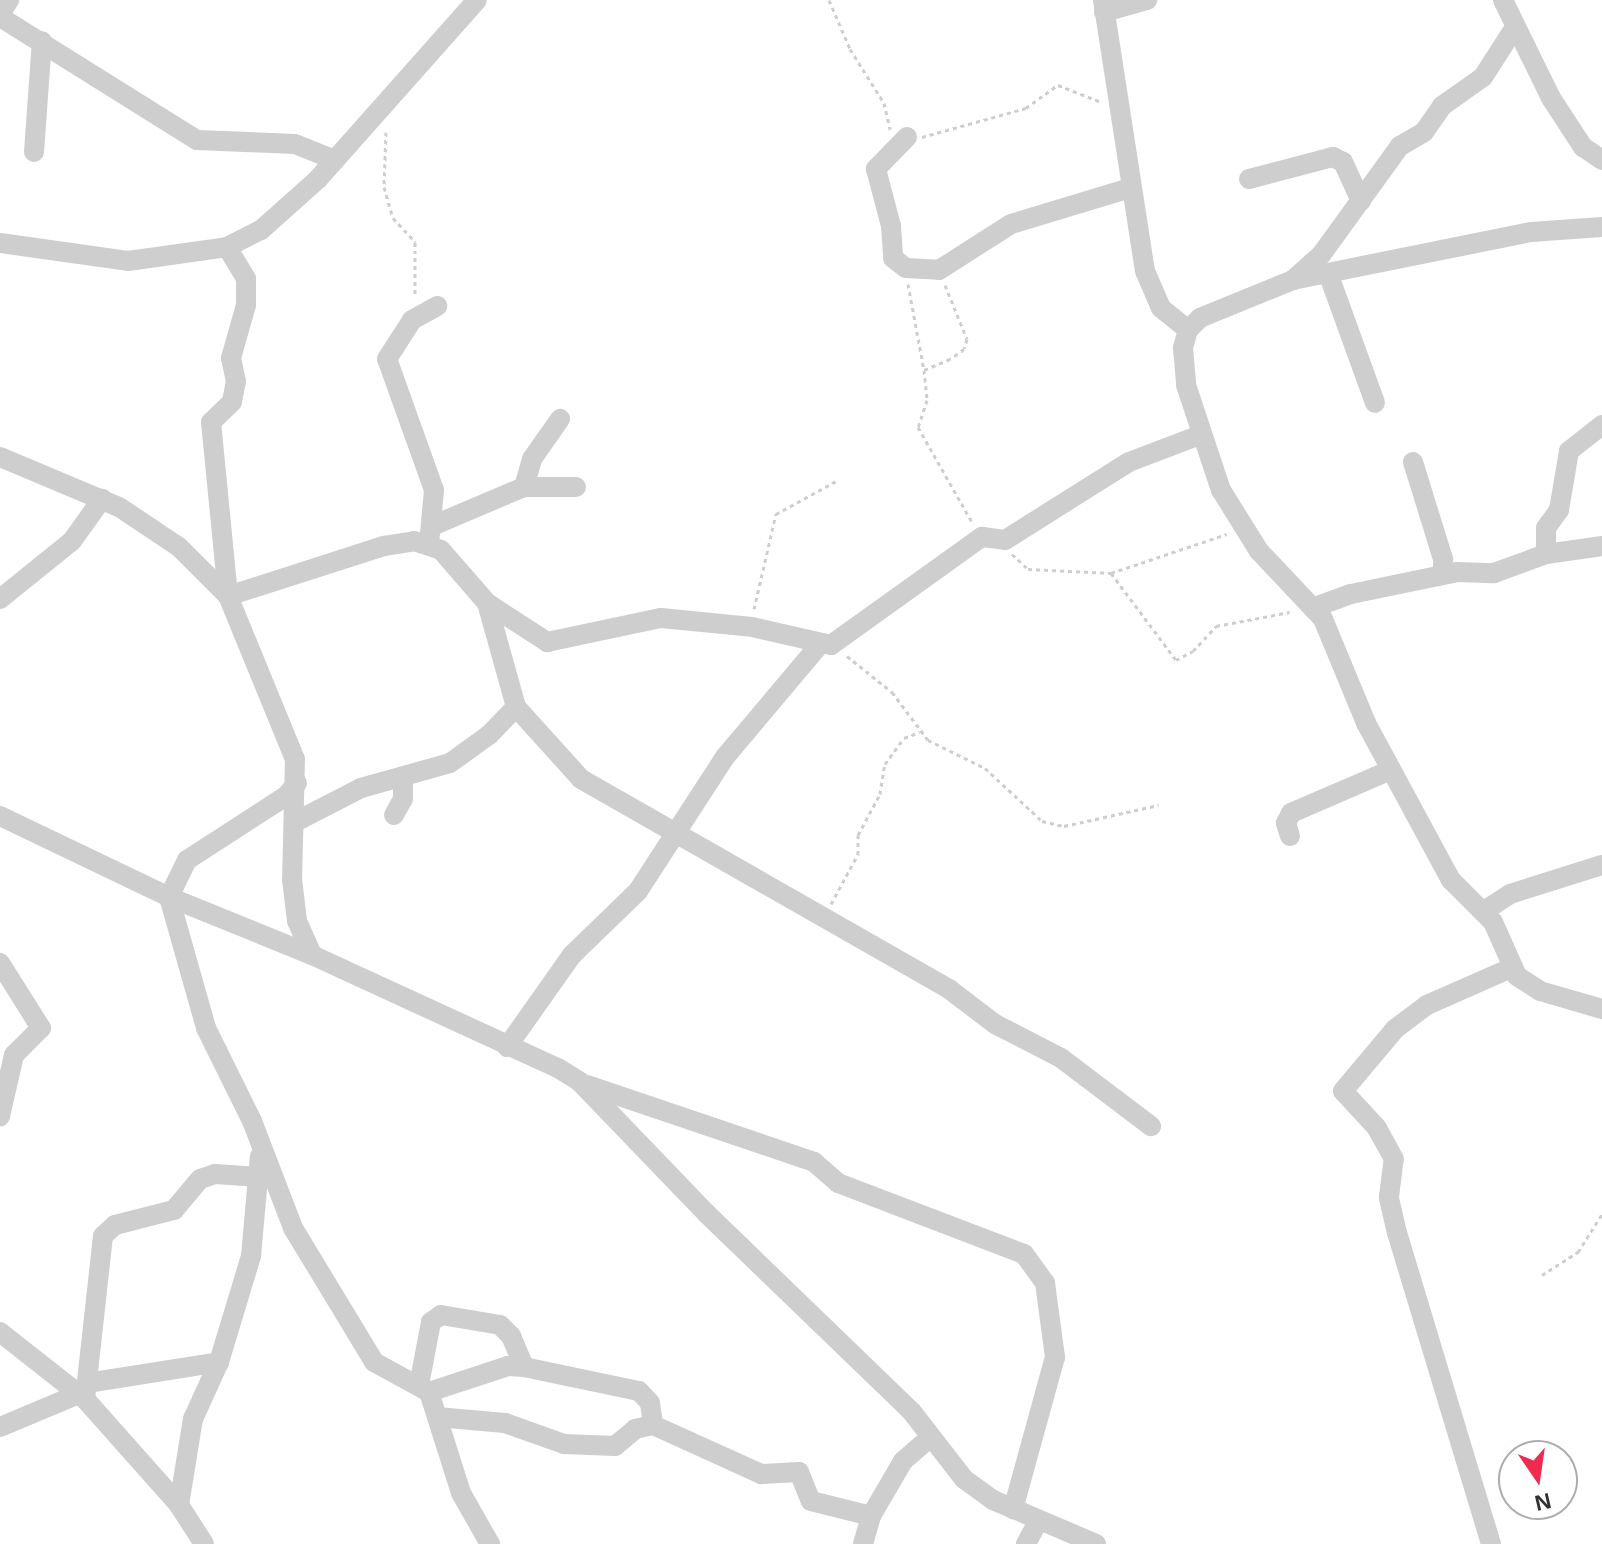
<!DOCTYPE html>
<html>
<head>
<meta charset="utf-8">
<style>
	body { margin:0 }
	#map { position:relative; width:1602px; height:1544px; overflow:hidden; background:#fff; font-family:Helvetica,sans-serif }
	div>[style] { position:absolute }
	[style*='--x'] { left:calc(var(--x)*1px); top:calc(var(--y)*1px); width:calc(var(--w)*1px); rotate:calc(var(--a)*1deg) }
	.path>* { height:3px; margin-top:-1.5px; transform-origin:0; background:repeating-linear-gradient(90deg,#cecece 0 4px,transparent 0 8px) }
	.minor>* { height:20px; margin:-10px; padding:0 10px; transform-origin:10px; border-radius:10px; background:#cecece }
	span { translate:-50% -50%; white-space:nowrap; text-align:center; line-height:1.15; -webkit-text-stroke:8px #fff; paint-order:stroke }
	.north { position:absolute; left:1498px; top:1440px; width:80px; height:80px; box-sizing:border-box; background:#fff; border:2px solid #adadad; border-radius:50%; rotate:167deg; font-size:22px; font-weight:700; line-height:32px; text-align:center; color:#313131 }
	.north::after { content:''; display:block; margin:auto; width:28px; height:36px; background:#f02b51; clip-path:polygon(50% 0,100% 100%,50% 72%,0 100%) }
</style>
</head>
<body>
<div id="map">
	<div class="path">
		<div style="--x:829;--y:0;--w:53;--a:66.8"></div>
		<div style="--x:850;--y:49;--w:64;--a:57.8"></div>
		<div style="--x:884;--y:103;--w:27;--a:77"></div>
		<div style="--x:386;--y:132;--w:55;--a:92.1"></div>
		<div style="--x:384;--y:187;--w:32;--a:74"></div>
		<div style="--x:393;--y:218;--w:33;--a:47"></div>
		<div style="--x:415;--y:242;--w:55;--a:90"></div>
		<div style="--x:922;--y:137;--w:108;--a:-15.6"></div>
		<div style="--x:1026;--y:108;--w:39;--a:-36"></div>
		<div style="--x:1058;--y:85;--w:46;--a:21.6"></div>
		<div style="--x:908;--y:284;--w:87;--a:79.5"></div>
		<div style="--x:945;--y:285;--w:58;--a:67.8"></div>
		<div style="--x:967;--y:339;--w:10;--a:107"></div>
		<div style="--x:964;--y:349;--w:17;--a:144"></div>
		<div style="--x:950;--y:359;--w:28;--a:157"></div>
		<div style="--x:924;--y:370;--w:30;--a:84"></div>
		<div style="--x:927;--y:400;--w:28;--a:108"></div>
		<div style="--x:918;--y:427;--w:112;--a:60.4"></div>
		<div style="--x:1012;--y:554;--w:22;--a:43"></div>
		<div style="--x:1028;--y:569;--w:83;--a:2.8"></div>
		<div style="--x:1111;--y:573;--w:122;--a:-18.6"></div>
		<div style="--x:1111;--y:573;--w:109;--a:53.2"></div>
		<div style="--x:1176;--y:660;--w:19;--a:-28"></div>
		<div style="--x:1193;--y:651;--w:34;--a:-47"></div>
		<div style="--x:1216;--y:626;--w:75;--a:-10.7"></div>
		<div style="--x:754;--y:609;--w:98;--a:-77"></div>
		<div style="--x:776;--y:514;--w:71;--a:-28.7"></div>
		<div style="--x:847;--y:656;--w:58;--a:38.7"></div>
		<div style="--x:892;--y:692;--w:60;--a:53.1"></div>
		<div style="--x:928;--y:740;--w:64;--a:26.2"></div>
		<div style="--x:985;--y:768;--w:78;--a:42.9"></div>
		<div style="--x:1042;--y:821;--w:23;--a:13"></div>
		<div style="--x:1064;--y:826;--w:97;--a:-12.5"></div>
		<div style="--x:831;--y:904;--w:57;--a:-61.6"></div>
		<div style="--x:858;--y:854;--w:19;--a:-90"></div>
		<div style="--x:858;--y:835;--w:47;--a:-61.8"></div>
		<div style="--x:880;--y:794;--w:30;--a:-81"></div>
		<div style="--x:885;--y:764;--w:32;--a:-54"></div>
		<div style="--x:904;--y:738;--w:17;--a:-21"></div>
		<div style="--x:1542;--y:1275;--w:43;--a:-32.6"></div>
		<div style="--x:1578;--y:1252;--w:45;--a:-57.7"></div>
	</div>
	<div class="minor">
		<div style="--x:1103;--y:0;--w:274;--a:81.2"></div>
		<div style="--x:1145;--y:271;--w:40;--a:66.6"></div>
		<div style="--x:1161;--y:308;--w:35;--a:39"></div>
		<div style="--x:1503;--y:0;--w:109;--a:63.9"></div>
		<div style="--x:1551;--y:98;--w:59;--a:56.9"></div>
		<div style="--x:1583;--y:147;--w:23;--a:34"></div>
		<div style="--x:1104;--y:12;--w:45;--a:-15.6"></div>
		<div style="--x:0;--y:14;--w:17;--a:-57"></div>
		<div style="--x:0;--y:17;--w:232;--a:32"></div>
		<div style="--x:197;--y:140;--w:98;--a:2.3"></div>
		<div style="--x:295;--y:144;--w:43;--a:21.8"></div>
		<div style="--x:907;--y:137;--w:45;--a:134.1"></div>
		<div style="--x:876;--y:169;--w:59;--a:75.3"></div>
		<div style="--x:891;--y:226;--w:32;--a:86"></div>
		<div style="--x:893;--y:258;--w:16;--a:38"></div>
		<div style="--x:906;--y:268;--w:33;--a:3"></div>
		<div style="--x:939;--y:270;--w:85;--a:-32.6"></div>
		<div style="--x:1011;--y:224;--w:124;--a:-16.8"></div>
		<div style="--x:34;--y:152;--w:111;--a:-85.9"></div>
		<div style="--x:1249;--y:179;--w:87;--a:-14.7"></div>
		<div style="--x:1333;--y:157;--w:11;--a:27"></div>
		<div style="--x:1343;--y:162;--w:43;--a:65.2"></div>
		<div style="--x:1602;--y:227;--w:71;--a:176"></div>
		<div style="--x:1531;--y:232;--w:243;--a:168.6"></div>
		<div style="--x:1293;--y:280;--w:100;--a:157.8"></div>
		<div style="--x:1200;--y:318;--w:17;--a:135"></div>
		<div style="--x:1188;--y:330;--w:19;--a:106"></div>
		<div style="--x:1183;--y:348;--w:37;--a:85"></div>
		<div style="--x:1186;--y:385;--w:111;--a:71.6"></div>
		<div style="--x:1221;--y:490;--w:72;--a:58.1"></div>
		<div style="--x:1259;--y:551;--w:93;--a:46.7"></div>
		<div style="--x:1323;--y:619;--w:113;--a:67.5"></div>
		<div style="--x:1366;--y:723;--w:179;--a:61.6"></div>
		<div style="--x:1451;--y:880;--w:59;--a:45"></div>
		<div style="--x:1493;--y:922;--w:59;--a:66"></div>
		<div style="--x:1517;--y:976;--w:27;--a:33"></div>
		<div style="--x:1540;--y:991;--w:65;--a:16.2"></div>
		<div style="--x:0;--y:243;--w:129;--a:8"></div>
		<div style="--x:128;--y:261;--w:100;--a:-8"></div>
		<div style="--x:227;--y:247;--w:38;--a:-27"></div>
		<div style="--x:261;--y:230;--w:76;--a:-41.8"></div>
		<div style="--x:318;--y:179;--w:239;--a:-48.4"></div>
		<div style="--x:227;--y:247;--w:37;--a:59"></div>
		<div style="--x:246;--y:279;--w:26;--a:90"></div>
		<div style="--x:246;--y:305;--w:55;--a:105.8"></div>
		<div style="--x:231;--y:358;--w:24;--a:78"></div>
		<div style="--x:236;--y:381;--w:21;--a:101"></div>
		<div style="--x:232;--y:402;--w:29;--a:136"></div>
		<div style="--x:211;--y:422;--w:175;--a:84.4"></div>
		<div style="--x:228;--y:596;--w:164;--a:-17.8"></div>
		<div style="--x:384;--y:546;--w:30;--a:-9"></div>
		<div style="--x:414;--y:541;--w:28;--a:18"></div>
		<div style="--x:441;--y:550;--w:70;--a:49"></div>
		<div style="--x:487;--y:603;--w:72;--a:33"></div>
		<div style="--x:547;--y:642;--w:116;--a:-11.9"></div>
		<div style="--x:661;--y:618;--w:91;--a:5.6"></div>
		<div style="--x:752;--y:627;--w:81;--a:12.8"></div>
		<div style="--x:831;--y:645;--w:186;--a:-35.6"></div>
		<div style="--x:982;--y:537;--w:23;--a:7"></div>
		<div style="--x:1005;--y:540;--w:146;--a:-32.2"></div>
		<div style="--x:1129;--y:462;--w:76;--a:-20.8"></div>
		<div style="--x:1328;--y:273;--w:138;--a:70.1"></div>
		<div style="--x:1293;--y:280;--w:38;--a:-42"></div>
		<div style="--x:1321;--y:255;--w:135;--a:-54.1"></div>
		<div style="--x:1400;--y:146;--w:28;--a:-30"></div>
		<div style="--x:1424;--y:132;--w:32;--a:-55"></div>
		<div style="--x:1442;--y:106;--w:50;--a:-35.3"></div>
		<div style="--x:1483;--y:77;--w:59;--a:-57.4"></div>
		<div style="--x:0;--y:457;--w:129;--a:22.8"></div>
		<div style="--x:119;--y:507;--w:72;--a:33.7"></div>
		<div style="--x:179;--y:547;--w:69;--a:45"></div>
		<div style="--x:228;--y:596;--w:176;--a:67.7"></div>
		<div style="--x:295;--y:759;--w:120;--a:91.4"></div>
		<div style="--x:292;--y:879;--w:42;--a:83.2"></div>
		<div style="--x:297;--y:921;--w:37;--a:66"></div>
		<div style="--x:1413;--y:462;--w:102;--a:72.8"></div>
		<div style="--x:1443;--y:559;--w:15;--a:90"></div>
		<div style="--x:524;--y:487;--w:29;--a:-74"></div>
		<div style="--x:532;--y:459;--w:49;--a:-55"></div>
		<div style="--x:432;--y:526;--w:100;--a:-23"></div>
		<div style="--x:524;--y:487;--w:52;--a:0"></div>
		<div style="--x:429;--y:544;--w:54;--a:-84.7"></div>
		<div style="--x:434;--y:490;--w:139;--a:-109.7"></div>
		<div style="--x:387;--y:359;--w:46;--a:-57.3"></div>
		<div style="--x:412;--y:320;--w:29;--a:-29"></div>
		<div style="--x:1546;--y:554;--w:26;--a:-90"></div>
		<div style="--x:1546;--y:528;--w:22;--a:-54"></div>
		<div style="--x:1559;--y:510;--w:60;--a:-80.4"></div>
		<div style="--x:1569;--y:451;--w:42;--a:-38.2"></div>
		<div style="--x:0;--y:599;--w:92;--a:-38.9"></div>
		<div style="--x:72;--y:541;--w:52;--a:-54.5"></div>
		<div style="--x:487;--y:603;--w:108;--a:74.4"></div>
		<div style="--x:516;--y:707;--w:97;--a:47.9"></div>
		<div style="--x:581;--y:779;--w:424;--a:29.7"></div>
		<div style="--x:949;--y:989;--w:58;--a:37.3"></div>
		<div style="--x:995;--y:1024;--w:74;--a:27.3"></div>
		<div style="--x:1061;--y:1058;--w:113;--a:37.1"></div>
		<div style="--x:1315;--y:607;--w:38;--a:-20"></div>
		<div style="--x:1351;--y:594;--w:108;--a:-11.7"></div>
		<div style="--x:1457;--y:572;--w:37;--a:2"></div>
		<div style="--x:1494;--y:573;--w:55;--a:-20.1"></div>
		<div style="--x:1546;--y:554;--w:57;--a:-8.1"></div>
		<div style="--x:297;--y:783;--w:17;--a:130"></div>
		<div style="--x:286;--y:796;--w:118;--a:147.1"></div>
		<div style="--x:187;--y:860;--w:41;--a:115.9"></div>
		<div style="--x:169;--y:897;--w:136;--a:74.2"></div>
		<div style="--x:206;--y:1028;--w:104;--a:63.7"></div>
		<div style="--x:252;--y:1121;--w:115;--a:69"></div>
		<div style="--x:293;--y:1228;--w:157;--a:58.8"></div>
		<div style="--x:374;--y:1362;--w:63;--a:28.6"></div>
		<div style="--x:429;--y:1392;--w:106;--a:72.4"></div>
		<div style="--x:461;--y:1493;--w:59;--a:60.4"></div>
		<div style="--x:394;--y:815;--w:18;--a:-61"></div>
		<div style="--x:403;--y:799;--w:21;--a:-90"></div>
		<div style="--x:0;--y:816;--w:187;--a:25.6"></div>
		<div style="--x:169;--y:897;--w:154;--a:22.1"></div>
		<div style="--x:312;--y:955;--w:271;--a:24.7"></div>
		<div style="--x:558;--y:1068;--w:26;--a:32"></div>
		<div style="--x:580;--y:1082;--w:182;--a:46.1"></div>
		<div style="--x:706;--y:1213;--w:286;--a:44"></div>
		<div style="--x:912;--y:1412;--w:85;--a:52.2"></div>
		<div style="--x:964;--y:1479;--w:36;--a:36"></div>
		<div style="--x:993;--y:1500;--w:112;--a:23.1"></div>
		<div style="--x:295;--y:822;--w:74;--a:-27.3"></div>
		<div style="--x:361;--y:788;--w:92;--a:-15.7"></div>
		<div style="--x:450;--y:763;--w:48;--a:-35.7"></div>
		<div style="--x:489;--y:735;--w:39;--a:-46"></div>
		<div style="--x:1290;--y:836;--w:14;--a:-107"></div>
		<div style="--x:1286;--y:823;--w:11;--a:-63"></div>
		<div style="--x:1291;--y:813;--w:109;--a:-23.3"></div>
		<div style="--x:1484;--y:911;--w:31;--a:-33"></div>
		<div style="--x:1510;--y:894;--w:96;--a:-17.5"></div>
		<div style="--x:0;--y:963;--w:77;--a:57.8"></div>
		<div style="--x:41;--y:1028;--w:38;--a:135"></div>
		<div style="--x:14;--y:1055;--w:63;--a:102.9"></div>
		<div style="--x:507;--y:1047;--w:113;--a:-54.8"></div>
		<div style="--x:572;--y:955;--w:92;--a:-44.1"></div>
		<div style="--x:638;--y:891;--w:160;--a:-57"></div>
		<div style="--x:725;--y:757;--w:149;--a:-49.9"></div>
		<div style="--x:587;--y:1085;--w:240;--a:18.7"></div>
		<div style="--x:814;--y:1162;--w:32;--a:41"></div>
		<div style="--x:838;--y:1183;--w:199;--a:20.9"></div>
		<div style="--x:1024;--y:1254;--w:36;--a:54"></div>
		<div style="--x:1045;--y:1283;--w:75;--a:82.3"></div>
		<div style="--x:1055;--y:1357;--w:158;--a:105.4"></div>
		<div style="--x:0;--y:1332;--w:108;--a:38.2"></div>
		<div style="--x:85;--y:1399;--w:142;--a:48.4"></div>
		<div style="--x:179;--y:1505;--w:46;--a:57.3"></div>
		<div style="--x:87;--y:1383;--w:134;--a:-9"></div>
		<div style="--x:419;--y:1385;--w:64;--a:-79.2"></div>
		<div style="--x:431;--y:1322;--w:12;--a:-35"></div>
		<div style="--x:441;--y:1315;--w:60;--a:9.6"></div>
		<div style="--x:500;--y:1325;--w:16;--a:45"></div>
		<div style="--x:511;--y:1336;--w:34;--a:67"></div>
		<div style="--x:429;--y:1392;--w:83;--a:-18.2"></div>
		<div style="--x:508;--y:1366;--w:16;--a:4"></div>
		<div style="--x:524;--y:1367;--w:117;--a:11.8"></div>
		<div style="--x:639;--y:1391;--w:16;--a:47"></div>
		<div style="--x:650;--y:1403;--w:22;--a:82"></div>
		<div style="--x:85;--y:1399;--w:164;--a:-83.7"></div>
		<div style="--x:103;--y:1236;--w:16;--a:-43"></div>
		<div style="--x:115;--y:1225;--w:61;--a:-14.3"></div>
		<div style="--x:174;--y:1210;--w:40;--a:-50"></div>
		<div style="--x:200;--y:1179;--w:16;--a:-18"></div>
		<div style="--x:215;--y:1174;--w:45;--a:3.8"></div>
		<div style="--x:437;--y:1417;--w:68;--a:5"></div>
		<div style="--x:505;--y:1423;--w:63;--a:19.6"></div>
		<div style="--x:564;--y:1444;--w:51;--a:2.2"></div>
		<div style="--x:615;--y:1446;--w:26;--a:-40"></div>
		<div style="--x:635;--y:1429;--w:18;--a:-13"></div>
		<div style="--x:653;--y:1425;--w:119;--a:24.4"></div>
		<div style="--x:761;--y:1474;--w:38;--a:-3"></div>
		<div style="--x:799;--y:1472;--w:31;--a:68"></div>
		<div style="--x:811;--y:1501;--w:62;--a:14"></div>
		<div style="--x:0;--y:1427;--w:86;--a:-22.7"></div>
		<div style="--x:179;--y:1505;--w:87;--a:-80.8"></div>
		<div style="--x:193;--y:1419;--w:63;--a:-65.5"></div>
		<div style="--x:219;--y:1362;--w:111;--a:-73.2"></div>
		<div style="--x:251;--y:1256;--w:100;--a:-84.9"></div>
		<div style="--x:863;--y:1544;--w:29;--a:-74"></div>
		<div style="--x:871;--y:1516;--w:64;--a:-59.8"></div>
		<div style="--x:903;--y:1461;--w:37;--a:-41"></div>
		<div style="--x:1026;--y:1544;--w:27;--a:-62"></div>
		<div style="--x:1491;--y:1544;--w:325;--a:-106.8"></div>
		<div style="--x:1397;--y:1233;--w:37;--a:-103"></div>
		<div style="--x:1389;--y:1197;--w:38;--a:-83"></div>
		<div style="--x:1394;--y:1159;--w:35;--a:-119"></div>
		<div style="--x:1377;--y:1128;--w:50;--a:-132.6"></div>
		<div style="--x:1343;--y:1091;--w:81;--a:-50"></div>
		<div style="--x:1395;--y:1029;--w:40;--a:-37"></div>
		<div style="--x:1427;--y:1005;--w:94;--a:-23.8"></div>
	</div>
	<div class="north">N</div>
</div>
</body>
</html>
